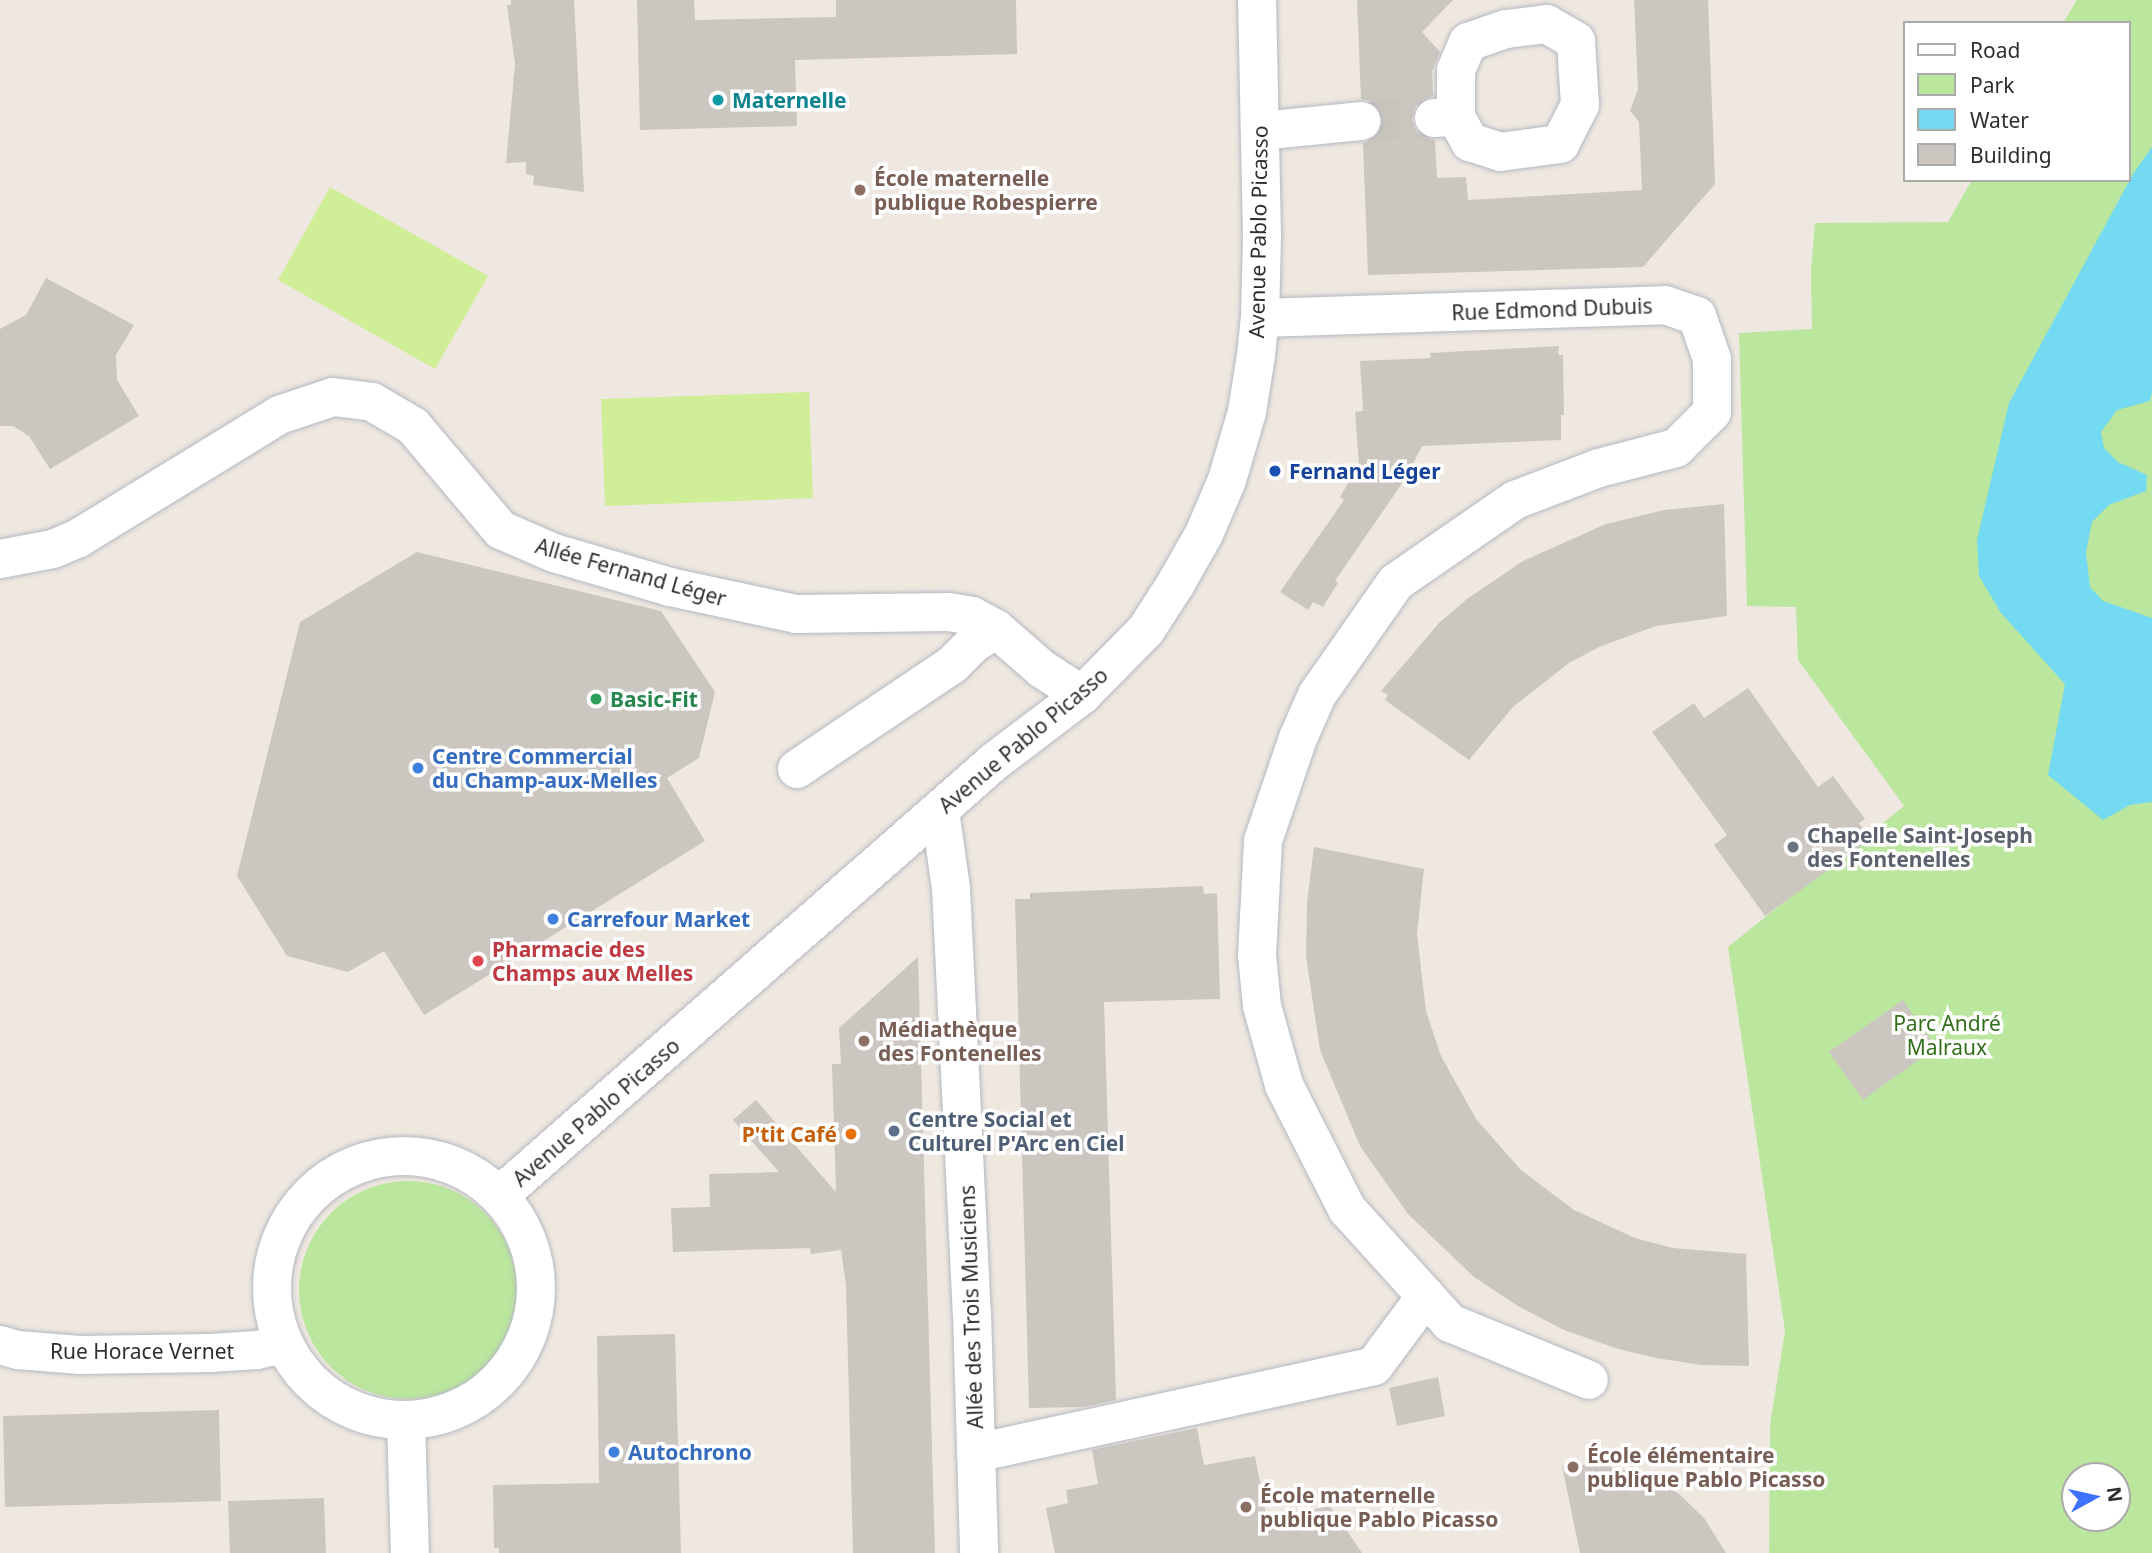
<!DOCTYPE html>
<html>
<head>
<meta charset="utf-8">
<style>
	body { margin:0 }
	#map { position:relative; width:2152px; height:1553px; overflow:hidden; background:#efe8e0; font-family:"Noto Sans",sans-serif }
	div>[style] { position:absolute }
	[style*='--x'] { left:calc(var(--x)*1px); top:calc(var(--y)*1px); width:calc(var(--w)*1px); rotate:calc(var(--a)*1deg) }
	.green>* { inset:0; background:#bbe69d }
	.round { border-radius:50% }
	.pitch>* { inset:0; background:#d0ed98 }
	.water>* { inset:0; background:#73daf1 }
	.building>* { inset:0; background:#cbc6bf }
	.minor-tunnel>* { height:38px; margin-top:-19px; transform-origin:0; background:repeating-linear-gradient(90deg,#c8c3bc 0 38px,transparent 0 57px) }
	.roads { filter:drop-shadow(0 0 2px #b4b8c1) drop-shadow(0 0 2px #b4b8c1) }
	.minor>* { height:38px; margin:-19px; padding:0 19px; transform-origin:19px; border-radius:19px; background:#fff }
	.minor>.ring { margin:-19px; padding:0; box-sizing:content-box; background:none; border:38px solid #fff; border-radius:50% }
	.dots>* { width:19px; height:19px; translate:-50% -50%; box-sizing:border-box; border:4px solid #fff; border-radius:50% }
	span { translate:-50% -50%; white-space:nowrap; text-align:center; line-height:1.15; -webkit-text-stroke:7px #fff; paint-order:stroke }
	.culture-label { font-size:21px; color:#0d838f; font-weight:700 }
	.left { translate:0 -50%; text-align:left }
	.education-label { font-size:21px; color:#785e54; font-weight:700 }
	.street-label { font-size:21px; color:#2e2e2e }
	.transit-label { font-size:21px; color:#164399; font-weight:700 }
	.leisure-label { font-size:21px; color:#27864d; font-weight:700 }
	.shop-label { font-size:21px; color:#366cbe; font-weight:700 }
	.worship-label { font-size:21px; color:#5b616d; font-weight:700 }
	.health-label { font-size:21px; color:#be3a42; font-weight:700 }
	.park-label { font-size:21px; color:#326f1a }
	.service-label { font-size:21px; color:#4e5e75; font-weight:700 }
	.food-label { font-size:21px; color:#c56008; font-weight:700 }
	.right { translate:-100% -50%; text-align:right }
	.legend { position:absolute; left:1903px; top:21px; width:228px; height:161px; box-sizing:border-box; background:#fff; border:2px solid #ababab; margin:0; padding:9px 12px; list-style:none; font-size:21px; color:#2e2e2e }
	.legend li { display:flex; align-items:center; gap:14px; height:35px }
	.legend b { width:35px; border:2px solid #ababab }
	.north { position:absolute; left:2061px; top:1462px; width:70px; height:70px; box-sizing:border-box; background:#fff; border:2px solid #ababab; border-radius:50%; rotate:82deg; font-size:19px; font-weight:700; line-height:28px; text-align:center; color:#2e2e2e }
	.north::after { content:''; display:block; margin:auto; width:24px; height:32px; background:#3f72fd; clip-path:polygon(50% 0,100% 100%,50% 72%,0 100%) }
</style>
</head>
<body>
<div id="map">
	<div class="green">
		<div style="clip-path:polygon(evenodd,2077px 0,2152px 0,2152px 1553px,1769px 1553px,1770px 1425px,1785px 1331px,1728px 947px,1904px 806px,1798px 660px,1796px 607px,1747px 606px,1739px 333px,1812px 329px,1811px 270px,1815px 223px,1948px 222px,1972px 180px,2129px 180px,2129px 23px,2063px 23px,2077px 0,2075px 1476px,2117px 1476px,2117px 1518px,2075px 1518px,2075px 1476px)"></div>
		<div class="round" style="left:299px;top:1181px;width:218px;height:218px"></div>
	</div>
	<div class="pitch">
		<div style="clip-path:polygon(330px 187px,488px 276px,435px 369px,278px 280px)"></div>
		<div style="clip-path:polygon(809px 392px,813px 498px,605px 506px,601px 399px)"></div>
	</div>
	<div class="water">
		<div style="clip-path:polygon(2152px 147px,2152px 392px,2150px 401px,2117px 410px,2101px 432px,2104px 448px,2118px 462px,2147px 475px,2146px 491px,2109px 505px,2092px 522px,2086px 552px,2090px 587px,2103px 601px,2152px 618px,2152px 802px,2130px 805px,2103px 820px,2048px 775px,2065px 684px,2001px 613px,1979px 576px,1977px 540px,2009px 403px,2133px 174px)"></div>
	</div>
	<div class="building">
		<div style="clip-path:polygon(511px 0,574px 0,584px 192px,533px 185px,534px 176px,526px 174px,526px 162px,506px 163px,515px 64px,507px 5px,511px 5px)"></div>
		<div style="clip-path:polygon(637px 0,694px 0,695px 20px,836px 17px,836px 0,1016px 0,1017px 54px,795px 60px,797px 126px,640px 130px)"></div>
		<div style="clip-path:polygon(1357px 0,1453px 0,1422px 32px,1440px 52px,1432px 71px,1433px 96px,1423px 99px,1415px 107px,1412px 120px,1415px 129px,1423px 137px,1435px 140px,1437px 178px,1466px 177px,1468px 200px,1642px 190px,1639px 122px,1630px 111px,1638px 89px,1634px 0,1708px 0,1715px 184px,1643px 267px,1368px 275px,1363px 143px,1375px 138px,1382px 131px,1384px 120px,1379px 108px,1372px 101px,1361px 99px)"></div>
		<div style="clip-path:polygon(46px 278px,134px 325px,116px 355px,117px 380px,139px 416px,50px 469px,29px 436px,13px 426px,0 426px,0 329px,26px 315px)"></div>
		<div style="clip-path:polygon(1559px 346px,1558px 355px,1563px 355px,1564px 415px,1561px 415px,1561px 440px,1422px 446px,1405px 479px,1335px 581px,1338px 583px,1323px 607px,1313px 602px,1308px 610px,1280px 592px,1344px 500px,1340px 497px,1359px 465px,1355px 412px,1363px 411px,1360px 361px,1431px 358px,1430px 353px)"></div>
		<div style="clip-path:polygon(1724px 504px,1727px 616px,1656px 626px,1599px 647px,1569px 663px,1513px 707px,1469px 760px,1385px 700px,1388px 695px,1381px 691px,1439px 623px,1467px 599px,1523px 561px,1606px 524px,1664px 510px)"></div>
		<div style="clip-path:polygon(417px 552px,661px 611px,715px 692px,699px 758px,667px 778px,705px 841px,424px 1015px,384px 951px,348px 972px,287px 956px,237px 876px,300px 622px)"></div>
		<div style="clip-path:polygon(1748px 688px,1818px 787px,1833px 776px,1865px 819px,1859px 823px,1871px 839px,1765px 916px,1714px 845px,1727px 835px,1652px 732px,1694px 703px,1704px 718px)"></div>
		<div style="clip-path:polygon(1314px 847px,1424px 869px,1417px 934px,1426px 1011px,1441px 1056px,1476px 1119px,1521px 1170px,1574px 1210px,1635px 1238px,1673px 1248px,1746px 1254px,1749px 1366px,1702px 1365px,1656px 1358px,1618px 1349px,1564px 1330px,1518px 1306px,1474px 1277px,1408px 1214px,1360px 1146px,1320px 1050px,1306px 956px,1307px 903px)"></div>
		<div style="clip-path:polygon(1203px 886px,1204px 894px,1217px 893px,1220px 999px,1104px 1002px,1116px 1400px,1084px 1407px,1029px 1408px,1015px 899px,1030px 899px,1030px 893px)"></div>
		<div style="clip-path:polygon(918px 957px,935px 1553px,853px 1553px,846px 1285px,841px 1250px,811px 1254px,810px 1248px,673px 1252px,671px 1208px,710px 1207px,709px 1174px,779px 1172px,733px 1120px,756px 1100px,836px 1192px,832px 1064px,841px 1064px,839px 1028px)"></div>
		<div style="clip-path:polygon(1903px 1000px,1936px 1047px,1863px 1100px,1829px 1052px)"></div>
		<div style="clip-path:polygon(675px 1334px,681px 1553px,499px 1553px,499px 1548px,494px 1548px,493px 1485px,599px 1483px,597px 1336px)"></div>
		<div style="clip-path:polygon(1438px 1377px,1445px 1416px,1397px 1426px,1389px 1388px)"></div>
		<div style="clip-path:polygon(219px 1410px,221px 1501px,5px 1507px,3px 1416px)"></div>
		<div style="clip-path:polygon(1197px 1428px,1204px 1465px,1255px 1456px,1267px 1519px,1330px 1506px,1362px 1553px,1055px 1553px,1046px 1508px,1068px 1503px,1066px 1490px,1098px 1484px,1092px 1450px)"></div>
		<div style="clip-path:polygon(1598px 1464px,1647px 1475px,1679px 1494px,1704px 1518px,1726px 1553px,1580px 1553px,1562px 1466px)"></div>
		<div style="clip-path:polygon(324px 1498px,326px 1553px,230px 1553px,228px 1501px)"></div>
	</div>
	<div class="minor-tunnel">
		<div style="--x:1362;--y:121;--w:72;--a:-2.4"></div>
	</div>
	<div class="roads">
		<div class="minor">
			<div style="--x:1434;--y:118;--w:22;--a:-3"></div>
			<div style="--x:1456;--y:117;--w:29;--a:61"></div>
			<div style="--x:1470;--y:142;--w:32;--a:18"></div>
			<div style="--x:1500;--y:152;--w:61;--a:-7.6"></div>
			<div style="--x:1560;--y:144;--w:44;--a:-62.9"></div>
			<div style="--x:1580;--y:105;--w:64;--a:-93.6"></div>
			<div style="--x:1576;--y:41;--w:34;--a:-150"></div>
			<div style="--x:1547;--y:24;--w:41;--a:173"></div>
			<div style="--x:1506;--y:29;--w:40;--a:161.1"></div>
			<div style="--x:1468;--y:42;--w:30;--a:113"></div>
			<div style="--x:1456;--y:70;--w:47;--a:90"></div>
			<div style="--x:1260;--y:131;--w:102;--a:-5.6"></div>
			<div style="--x:1260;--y:318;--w:405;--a:-1.8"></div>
			<div style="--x:1665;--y:305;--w:34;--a:19"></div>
			<div style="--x:1697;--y:316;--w:46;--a:70.8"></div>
			<div style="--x:1712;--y:359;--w:53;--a:90"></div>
			<div style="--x:1712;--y:412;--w:51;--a:135"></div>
			<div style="--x:1676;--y:448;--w:80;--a:165.4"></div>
			<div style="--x:1599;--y:468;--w:90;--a:159.1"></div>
			<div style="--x:1515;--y:500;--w:145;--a:145.4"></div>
			<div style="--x:1396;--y:582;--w:138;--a:125"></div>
			<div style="--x:1317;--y:695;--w:47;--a:113.8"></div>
			<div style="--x:1298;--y:738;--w:109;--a:108.8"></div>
			<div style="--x:1263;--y:841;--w:114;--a:93"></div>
			<div style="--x:1257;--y:955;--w:51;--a:84.4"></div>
			<div style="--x:1262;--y:1006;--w:82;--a:74.4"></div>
			<div style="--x:1284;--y:1085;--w:139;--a:63.1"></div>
			<div style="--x:1347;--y:1209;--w:154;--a:47.9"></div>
			<div style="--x:1450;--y:1323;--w:150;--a:22.3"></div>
			<div style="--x:0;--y:559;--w:54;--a:-10.7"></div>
			<div style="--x:53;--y:549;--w:26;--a:-23"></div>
			<div style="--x:77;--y:539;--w:237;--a:-31.5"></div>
			<div style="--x:279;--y:415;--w:57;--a:-18.4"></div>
			<div style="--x:333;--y:397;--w:39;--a:7"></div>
			<div style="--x:372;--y:402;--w:48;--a:30.3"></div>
			<div style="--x:413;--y:426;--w:136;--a:49.8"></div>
			<div style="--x:501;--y:530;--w:58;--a:23.5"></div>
			<div style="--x:554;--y:553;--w:121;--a:16.3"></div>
			<div style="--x:670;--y:587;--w:129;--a:12.1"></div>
			<div style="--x:796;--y:614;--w:152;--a:-0.8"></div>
			<div style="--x:948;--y:612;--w:24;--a:9"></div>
			<div style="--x:972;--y:616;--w:27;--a:28"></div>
			<div style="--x:996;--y:629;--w:61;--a:41"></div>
			<div style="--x:1042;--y:669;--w:48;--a:33"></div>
			<div style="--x:797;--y:769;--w:187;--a:-33.9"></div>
			<div style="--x:952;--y:665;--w:30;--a:-45"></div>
			<div style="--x:973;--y:644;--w:27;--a:-33"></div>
			<div style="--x:940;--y:811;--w:78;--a:81.9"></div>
			<div style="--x:951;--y:888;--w:426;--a:87.2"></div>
			<div style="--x:972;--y:1313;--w:240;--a:88.3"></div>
			<div class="ring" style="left:272px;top:1156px;width:226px;height:226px"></div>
			<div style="--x:500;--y:1195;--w:658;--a:-41.24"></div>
			<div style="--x:995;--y:761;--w:109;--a:-37.2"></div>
			<div style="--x:1082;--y:695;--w:91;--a:-45.4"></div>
			<div style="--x:1146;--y:630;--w:54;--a:-57.2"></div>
			<div style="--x:1175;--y:585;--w:59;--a:-60.4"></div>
			<div style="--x:1204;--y:534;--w:59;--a:-66.9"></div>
			<div style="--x:1227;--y:480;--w:71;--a:-73.6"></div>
			<div style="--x:1247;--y:412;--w:58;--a:-81"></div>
			<div style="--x:1256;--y:355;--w:37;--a:-84"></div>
			<div style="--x:1260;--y:318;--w:82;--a:-88.6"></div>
			<div style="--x:1262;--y:236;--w:236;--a:-91.2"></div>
			<div style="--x:0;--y:1345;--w:19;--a:16"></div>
			<div style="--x:18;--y:1350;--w:62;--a:4.6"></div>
			<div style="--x:80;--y:1355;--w:131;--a:-0.9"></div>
			<div style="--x:211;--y:1353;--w:46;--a:-3.7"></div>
			<div style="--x:257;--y:1350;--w:27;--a:-13"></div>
			<div style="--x:406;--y:1421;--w:132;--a:88.3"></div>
			<div style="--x:976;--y:1453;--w:407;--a:-12.3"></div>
			<div style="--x:1374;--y:1366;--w:87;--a:-53.4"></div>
		</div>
	</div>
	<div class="dots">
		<div style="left:718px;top:100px;background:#0f9aa8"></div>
		<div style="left:860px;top:190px;background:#8d6e63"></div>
		<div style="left:1275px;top:471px;background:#1a4fb4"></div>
		<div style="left:596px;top:699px;background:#2e9e5b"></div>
		<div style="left:418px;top:768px;background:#3f7fe0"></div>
		<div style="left:1793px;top:847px;background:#6b7280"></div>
		<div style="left:553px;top:919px;background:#3f7fe0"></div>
		<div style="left:478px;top:961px;background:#e0444e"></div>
		<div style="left:864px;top:1041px;background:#8d6e63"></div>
		<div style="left:894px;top:1131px;background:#5c6f8a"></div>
		<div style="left:851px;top:1134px;background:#e8710a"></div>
		<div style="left:614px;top:1452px;background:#3f7fe0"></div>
		<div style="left:1573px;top:1467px;background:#8d6e63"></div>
		<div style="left:1246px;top:1507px;background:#8d6e63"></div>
	</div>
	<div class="culture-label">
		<span class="left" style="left:732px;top:100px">Maternelle</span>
	</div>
	<div class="education-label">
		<span class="left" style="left:874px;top:190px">École maternelle<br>publique Robespierre</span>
		<span class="left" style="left:878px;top:1041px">Médiathèque<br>des Fontenelles</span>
		<span class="left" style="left:1587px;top:1467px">École élémentaire<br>publique Pablo Picasso</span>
		<span class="left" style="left:1260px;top:1507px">École maternelle<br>publique Pablo Picasso</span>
	</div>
	<div class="street-label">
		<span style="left:1258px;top:232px;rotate:-89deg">Avenue Pablo Picasso</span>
		<span style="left:1552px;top:309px;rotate:-2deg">Rue Edmond Dubuis</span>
		<span style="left:631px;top:572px;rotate:16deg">Allée Fernand Léger</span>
		<span style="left:1023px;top:740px;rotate:-40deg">Avenue Pablo Picasso</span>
		<span style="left:596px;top:1112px;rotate:-41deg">Avenue Pablo Picasso</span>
		<span style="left:971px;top:1307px;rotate:-92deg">Allée des Trois Musiciens</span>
		<span style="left:142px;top:1351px">Rue Horace Vernet</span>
	</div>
	<div class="transit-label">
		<span class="left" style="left:1289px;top:471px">Fernand Léger</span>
	</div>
	<div class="leisure-label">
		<span class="left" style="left:610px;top:699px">Basic-Fit</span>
	</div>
	<div class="shop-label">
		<span class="left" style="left:432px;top:768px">Centre Commercial<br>du Champ-aux-Melles</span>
		<span class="left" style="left:567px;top:919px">Carrefour Market</span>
		<span class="left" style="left:628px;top:1452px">Autochrono</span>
	</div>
	<div class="worship-label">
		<span class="left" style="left:1807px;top:847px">Chapelle Saint-Joseph<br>des Fontenelles</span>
	</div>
	<div class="health-label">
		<span class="left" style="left:492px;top:961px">Pharmacie des<br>Champs aux Melles</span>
	</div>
	<div class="park-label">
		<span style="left:1947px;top:1035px">Parc André<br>Malraux</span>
	</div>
	<div class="service-label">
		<span class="left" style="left:908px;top:1131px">Centre Social et<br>Culturel P'Arc en Ciel</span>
	</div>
	<div class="food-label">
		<span class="right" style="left:837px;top:1134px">P'tit Café</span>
	</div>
	<ul class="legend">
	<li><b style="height:9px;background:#fff"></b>Road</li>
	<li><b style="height:19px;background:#bbe69d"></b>Park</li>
	<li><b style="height:19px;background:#73daf1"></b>Water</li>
	<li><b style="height:19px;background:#cbc6bf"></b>Building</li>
	</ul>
	<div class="north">N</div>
</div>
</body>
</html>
